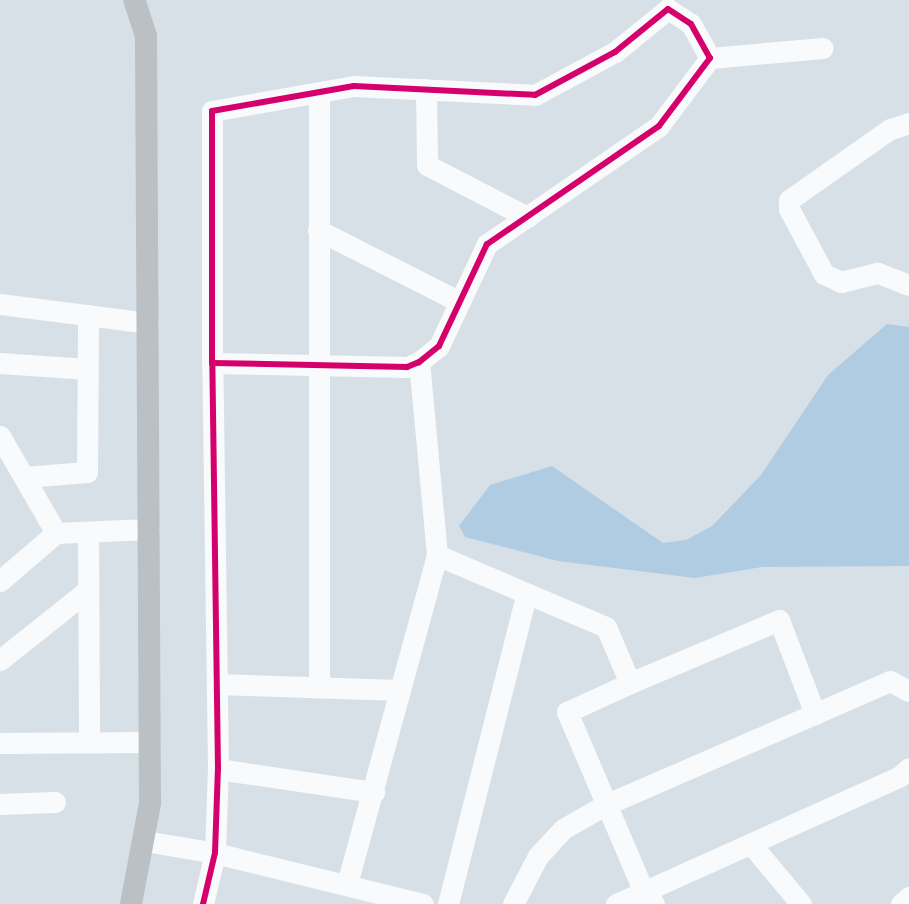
<!DOCTYPE html>
<html>
<head>
<meta charset="utf-8">
<style>
	body { margin:0 }
	#map { position:relative; width:909px; height:904px; overflow:hidden; background:#d8e0e7; font-family:Lora,serif }
	div>[style] { position:absolute }
	[style*='--x'] { left:calc(var(--x)*1px); top:calc(var(--y)*1px); width:calc(var(--w)*1px); rotate:calc(var(--a)*1deg) }
	.green>* { inset:0; background:#b0cce3 }
	.street>* { height:21px; margin:-10.5px; padding:0 10.5px; transform-origin:10.5px; border-radius:10.5px; background:#f9fafb }
	.secondary>* { height:22px; margin:-11px; padding:0 11px; transform-origin:11px; border-radius:11px; background:#bbc0c4 }
	.cycleway>* { height:6px; margin:-3px; padding:0 3px; transform-origin:3px; border-radius:3px; background:#d6006c }
	span { translate:-50% -50%; white-space:nowrap; text-align:center; line-height:1.15; -webkit-text-stroke:3px #d2e0ed; paint-order:stroke }
</style>
</head>
<body>
<div id="map">
	<div class="green">
		<div style="clip-path:polygon(887px 324px,909px 327px,909px 566px,762px 567px,695px 578px,558px 561px,465px 537px,459px 526px,490px 485px,552px 466px,663px 543px,686px 540px,712px 526px,761px 475px,828px 375px)"></div>
	</div>
	<div class="street">
		<div style="--x:710;--y:58;--w:113;--a:-5.1"></div>
		<div style="--x:426;--y:89;--w:76;--a:89.2"></div>
		<div style="--x:427;--y:165;--w:113;--a:27.5"></div>
		<div style="--x:319;--y:93;--w:593;--a:90"></div>
		<div style="--x:909;--y:123;--w:20;--a:162"></div>
		<div style="--x:890;--y:129;--w:123;--a:144.9"></div>
		<div style="--x:789;--y:200;--w:9;--a:90"></div>
		<div style="--x:789;--y:209;--w:74;--a:61.7"></div>
		<div style="--x:824;--y:274;--w:19;--a:25"></div>
		<div style="--x:841;--y:282;--w:38;--a:-14"></div>
		<div style="--x:878;--y:273;--w:33;--a:21"></div>
		<div style="--x:318;--y:230;--w:159;--a:26.9"></div>
		<div style="--x:0;--y:304;--w:149;--a:7.3"></div>
		<div style="--x:0;--y:363;--w:88;--a:3.9"></div>
		<div style="--x:0;--y:436;--w:112;--a:60"></div>
		<div style="--x:24;--y:477;--w:63;--a:-4.5"></div>
		<div style="--x:87;--y:472;--w:157;--a:-89.6"></div>
		<div style="--x:88;--y:532;--w:210;--a:89.7"></div>
		<div style="--x:437;--y:555;--w:184;--a:23.1"></div>
		<div style="--x:606;--y:627;--w:61;--a:66.8"></div>
		<div style="--x:0;--y:581;--w:74;--a:-40.6"></div>
		<div style="--x:56;--y:533;--w:93;--a:-2.5"></div>
		<div style="--x:0;--y:660;--w:112;--a:-38.5"></div>
		<div style="--x:217;--y:684;--w:183;--a:1.9"></div>
		<div style="--x:0;--y:743;--w:150;--a:-0.4"></div>
		<div style="--x:218;--y:769;--w:158;--a:8.4"></div>
		<div style="--x:0;--y:804;--w:55;--a:-2.1"></div>
		<div style="--x:145;--y:841;--w:71;--a:9.7"></div>
		<div style="--x:215;--y:853;--w:214;--a:13.8"></div>
		<div style="--x:751;--y:844;--w:78;--a:50.2"></div>
		<div style="--x:347;--y:884;--w:341;--a:-74.7"></div>
		<div style="--x:437;--y:555;--w:194;--a:-95.3"></div>
		<div style="--x:203;--y:904;--w:52;--a:-76.8"></div>
		<div style="--x:215;--y:853;--w:84;--a:-88"></div>
		<div style="--x:218;--y:769;--w:406;--a:-90.8"></div>
		<div style="--x:212;--y:363;--w:252;--a:-90"></div>
		<div style="--x:212;--y:111;--w:144;--a:-10"></div>
		<div style="--x:354;--y:86;--w:181;--a:2.8"></div>
		<div style="--x:535;--y:95;--w:91;--a:-28.3"></div>
		<div style="--x:615;--y:52;--w:68;--a:-39.1"></div>
		<div style="--x:668;--y:9;--w:27;--a:33"></div>
		<div style="--x:691;--y:24;--w:39;--a:61"></div>
		<div style="--x:710;--y:58;--w:85;--a:126.9"></div>
		<div style="--x:659;--y:126;--w:209;--a:145.5"></div>
		<div style="--x:487;--y:244;--w:113;--a:115.2"></div>
		<div style="--x:439;--y:346;--w:26;--a:141"></div>
		<div style="--x:419;--y:362;--w:13;--a:157"></div>
		<div style="--x:407;--y:367;--w:195;--a:-178.8"></div>
		<div style="--x:448;--y:904;--w:319;--a:-75.8"></div>
		<div style="--x:513;--y:904;--w:54;--a:-62.5"></div>
		<div style="--x:538;--y:856;--w:37;--a:-47"></div>
		<div style="--x:563;--y:829;--w:48;--a:-29.7"></div>
		<div style="--x:605;--y:805;--w:311;--a:-23.5"></div>
		<div style="--x:890;--y:681;--w:21;--a:28"></div>
		<div style="--x:616;--y:904;--w:310;--a:-24.2"></div>
		<div style="--x:899;--y:777;--w:13;--a:-42"></div>
		<div style="--x:654;--y:904;--w:18;--a:-128"></div>
		<div style="--x:643;--y:890;--w:194;--a:-113.1"></div>
		<div style="--x:567;--y:712;--w:69;--a:-24.7"></div>
		<div style="--x:630;--y:683;--w:162;--a:-22.9"></div>
		<div style="--x:779;--y:620;--w:101;--a:69"></div>
		<div style="--x:901;--y:904;--w:11;--a:-41"></div>
	</div>
	<div class="secondary">
		<div style="--x:131;--y:904;--w:103;--a:-79.3"></div>
		<div style="--x:150;--y:803;--w:767;--a:-90.3"></div>
		<div style="--x:146;--y:36;--w:38;--a:-108"></div>
	</div>
	<div class="cycleway">
		<div style="--x:203;--y:904;--w:52;--a:-76.8"></div>
		<div style="--x:215;--y:853;--w:84;--a:-88"></div>
		<div style="--x:218;--y:769;--w:406;--a:-90.8"></div>
		<div style="--x:212;--y:363;--w:252;--a:-90"></div>
		<div style="--x:212;--y:111;--w:144;--a:-10"></div>
		<div style="--x:354;--y:86;--w:181;--a:2.8"></div>
		<div style="--x:535;--y:95;--w:91;--a:-28.3"></div>
		<div style="--x:615;--y:52;--w:68;--a:-39.1"></div>
		<div style="--x:668;--y:9;--w:27;--a:33"></div>
		<div style="--x:691;--y:24;--w:39;--a:61"></div>
		<div style="--x:710;--y:58;--w:85;--a:126.9"></div>
		<div style="--x:659;--y:126;--w:209;--a:145.5"></div>
		<div style="--x:487;--y:244;--w:113;--a:115.2"></div>
		<div style="--x:439;--y:346;--w:26;--a:141"></div>
		<div style="--x:419;--y:362;--w:13;--a:157"></div>
		<div style="--x:407;--y:367;--w:195;--a:-178.8"></div>
	</div>
</div>
</body>
</html>
